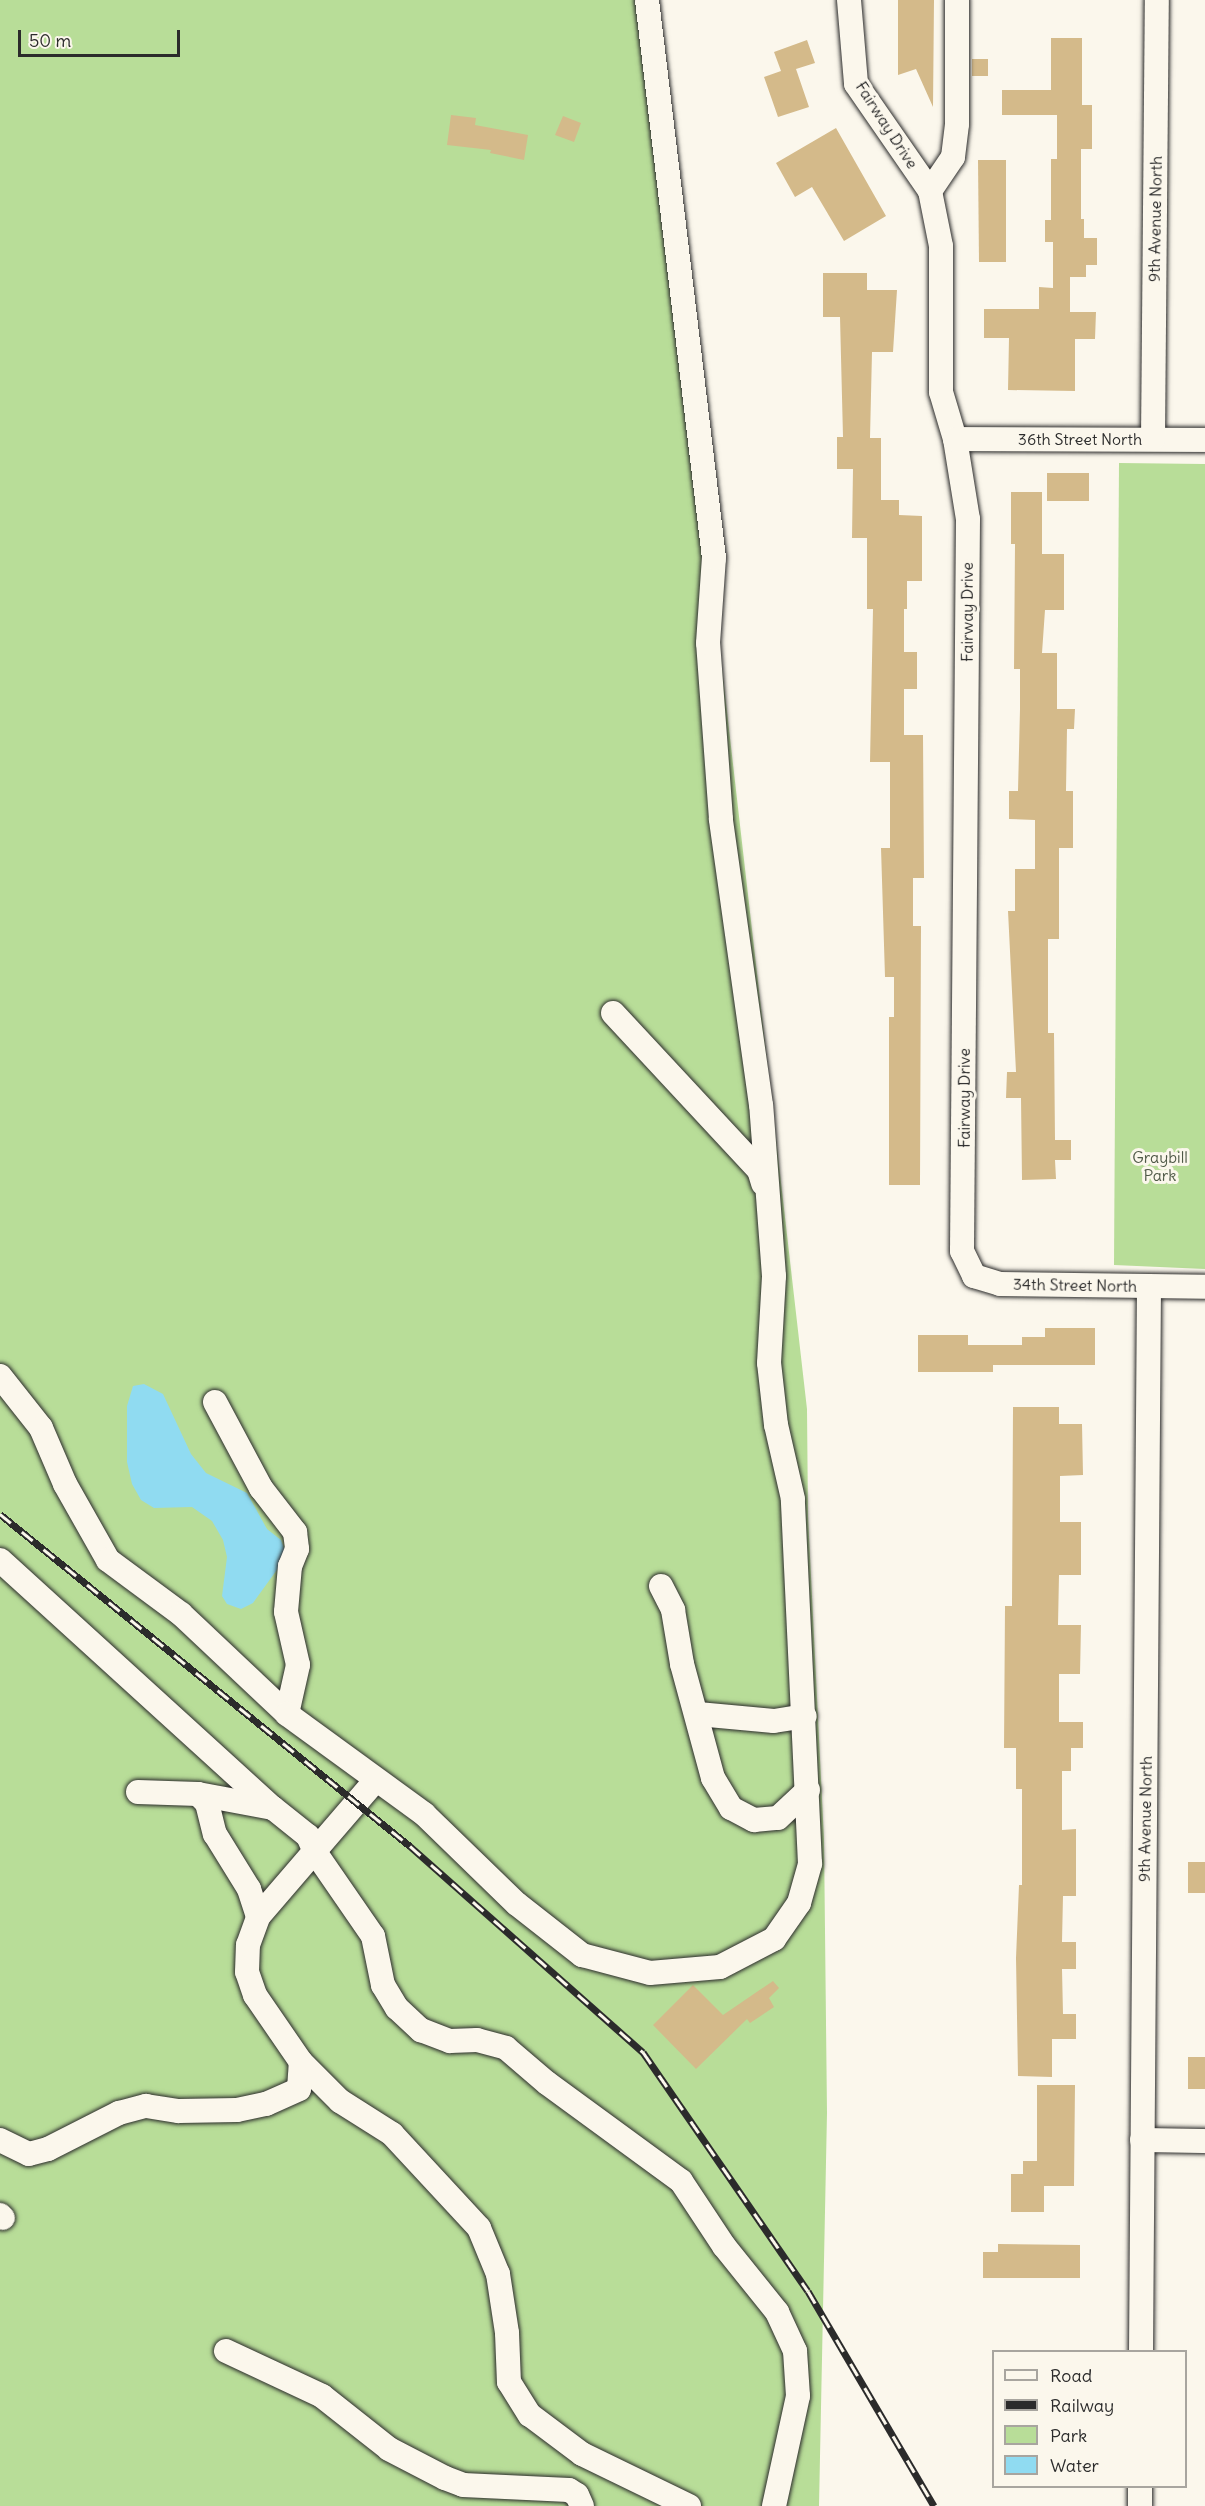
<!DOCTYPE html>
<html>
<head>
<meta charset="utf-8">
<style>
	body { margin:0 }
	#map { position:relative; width:1205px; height:2506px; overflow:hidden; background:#fbf7ec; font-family:Delius,sans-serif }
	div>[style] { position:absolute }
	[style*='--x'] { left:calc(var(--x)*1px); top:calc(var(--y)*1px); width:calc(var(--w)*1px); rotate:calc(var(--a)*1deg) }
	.green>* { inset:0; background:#b8dd98 }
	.water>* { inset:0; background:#90dbf1 }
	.building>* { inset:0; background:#d4ba8a }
	.roads { filter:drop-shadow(0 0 2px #2b2b2b) drop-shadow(0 0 2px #2b2b2b) }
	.minor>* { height:24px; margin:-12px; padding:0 12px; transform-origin:12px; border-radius:12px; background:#fbf7ec }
	.rail>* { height:7px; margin-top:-3.5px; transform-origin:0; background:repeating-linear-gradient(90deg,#fbf7ec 0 14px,#2b2b2b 0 28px); box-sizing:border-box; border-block:2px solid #2b2b2b }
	span { translate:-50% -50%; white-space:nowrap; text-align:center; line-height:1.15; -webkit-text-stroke:6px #fbf7ec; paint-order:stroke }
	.street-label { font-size:16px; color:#2b2b2b }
	.park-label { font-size:16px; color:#4e5846 }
	.legend { position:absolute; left:992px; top:2350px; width:195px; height:138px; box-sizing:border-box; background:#fbf7ec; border:2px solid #a8a59f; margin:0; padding:8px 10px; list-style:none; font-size:18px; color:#2b2b2b }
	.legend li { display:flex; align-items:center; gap:12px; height:30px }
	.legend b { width:30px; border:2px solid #a8a59f }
	.scale { position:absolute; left:18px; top:30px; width:162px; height:27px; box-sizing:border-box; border:3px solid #2b2b2b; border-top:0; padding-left:8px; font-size:18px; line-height:21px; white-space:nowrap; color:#2b2b2b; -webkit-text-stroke:4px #fbf7ec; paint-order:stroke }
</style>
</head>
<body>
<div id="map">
	<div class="green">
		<div style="clip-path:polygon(0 0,635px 0,712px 581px,807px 1409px,808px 1516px,824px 1839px,827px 2113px,819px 2506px,0 2506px)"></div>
		<div style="clip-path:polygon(1119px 463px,1205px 464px,1205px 1269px,1114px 1265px)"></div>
	</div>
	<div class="water">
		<div style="clip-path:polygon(144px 1384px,163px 1394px,191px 1454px,206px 1473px,247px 1493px,267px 1529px,281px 1540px,286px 1553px,279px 1567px,253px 1603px,241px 1609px,227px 1604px,222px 1596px,227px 1557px,223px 1540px,212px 1521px,192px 1507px,154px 1508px,141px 1500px,132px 1484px,127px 1462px,127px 1406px,133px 1386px)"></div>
	</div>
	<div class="building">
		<div style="clip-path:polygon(898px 0,934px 0,933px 107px,916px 69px,898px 75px)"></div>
		<div style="clip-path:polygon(1051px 38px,1082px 38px,1082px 105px,1092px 105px,1092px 149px,1081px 149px,1081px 219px,1084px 219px,1084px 238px,1097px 238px,1097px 265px,1086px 265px,1086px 277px,1070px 277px,1070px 312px,1096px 312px,1095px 339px,1075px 339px,1075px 391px,1008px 390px,1009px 338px,984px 338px,984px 309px,1039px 309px,1039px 287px,1053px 288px,1053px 242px,1045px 242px,1045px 220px,1051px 220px,1051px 159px,1057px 159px,1057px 115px,1002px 115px,1002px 90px,1051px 90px)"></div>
		<div style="clip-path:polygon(807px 40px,815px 63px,796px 69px,809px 107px,778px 117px,764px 77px,781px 71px,774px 52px)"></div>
		<div style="clip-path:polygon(972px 59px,988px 59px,988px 76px,972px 76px)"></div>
		<div style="clip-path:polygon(451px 115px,476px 118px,475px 125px,528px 135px,524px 160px,490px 153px,491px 150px,447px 145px)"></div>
		<div style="clip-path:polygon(563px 116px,581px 123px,574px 142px,555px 135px)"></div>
		<div style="clip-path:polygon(836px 128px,886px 216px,844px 241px,812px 187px,795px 197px,776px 163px)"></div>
		<div style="clip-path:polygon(978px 160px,1006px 160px,1006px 262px,979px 262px)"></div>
		<div style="clip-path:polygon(823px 273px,867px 273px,867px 290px,897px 290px,893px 352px,872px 352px,870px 438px,881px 438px,881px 500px,899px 500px,899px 515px,922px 516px,922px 581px,907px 581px,907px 609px,904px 609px,904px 652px,917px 652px,917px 689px,904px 689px,904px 735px,923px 735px,924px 878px,913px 878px,913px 926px,921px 926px,920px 1185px,889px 1185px,889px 1017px,894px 1017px,894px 977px,885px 977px,881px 848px,890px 848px,890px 762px,870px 762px,873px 609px,867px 609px,867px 538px,852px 538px,853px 469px,837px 469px,837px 437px,843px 437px,840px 317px,823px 317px)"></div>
		<div style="clip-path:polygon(1047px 473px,1089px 473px,1089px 501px,1047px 501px)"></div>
		<div style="clip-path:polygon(1011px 492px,1042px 492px,1042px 554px,1064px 554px,1064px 610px,1045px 610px,1042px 653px,1057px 653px,1057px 709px,1075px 709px,1074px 729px,1067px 729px,1066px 791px,1073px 791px,1073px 848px,1059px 848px,1059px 939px,1048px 939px,1048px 1033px,1054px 1033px,1055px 1140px,1071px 1140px,1071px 1160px,1055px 1160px,1056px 1179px,1022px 1180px,1021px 1098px,1006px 1098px,1007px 1072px,1016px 1072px,1008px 911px,1015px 911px,1015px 869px,1035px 869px,1035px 820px,1009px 819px,1009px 791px,1018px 791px,1020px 709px,1020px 669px,1014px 669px,1015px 544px,1011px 544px)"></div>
		<div style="clip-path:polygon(1045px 1328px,1095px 1328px,1095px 1365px,993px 1365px,993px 1372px,918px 1372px,918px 1335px,968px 1335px,968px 1345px,1022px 1345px,1022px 1337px,1045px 1337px)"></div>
		<div style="clip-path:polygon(1013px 1407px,1059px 1407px,1059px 1424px,1082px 1424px,1083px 1475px,1060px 1476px,1060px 1522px,1081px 1522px,1081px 1575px,1059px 1575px,1058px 1625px,1081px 1625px,1080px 1674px,1059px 1674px,1059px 1722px,1083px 1722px,1083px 1748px,1071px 1748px,1071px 1771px,1062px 1771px,1062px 1830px,1076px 1829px,1076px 1896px,1063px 1896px,1062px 1942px,1076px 1942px,1076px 1969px,1062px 1969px,1063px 2014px,1076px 2014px,1076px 2039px,1052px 2039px,1052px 2077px,1018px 2076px,1016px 1958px,1019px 1885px,1022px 1885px,1022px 1789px,1016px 1789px,1016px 1748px,1004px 1748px,1005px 1606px,1012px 1606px)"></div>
		<div style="clip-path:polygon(1188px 1862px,1205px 1862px,1205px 1893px,1188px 1893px)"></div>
		<div style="clip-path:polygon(773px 1981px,779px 1988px,769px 1998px,774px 2007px,750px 2023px,747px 2019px,696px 2069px,653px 2025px,693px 1985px,723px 2015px)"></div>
		<div style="clip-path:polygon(1188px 2057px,1205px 2057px,1205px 2089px,1188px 2089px)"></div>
		<div style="clip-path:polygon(1037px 2085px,1075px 2085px,1074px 2186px,1044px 2186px,1044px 2212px,1011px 2212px,1011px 2174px,1023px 2174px,1023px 2161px,1037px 2161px)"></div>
		<div style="clip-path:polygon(998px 2244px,1080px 2245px,1080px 2278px,983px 2278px,983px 2252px,998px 2252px)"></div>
	</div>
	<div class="roads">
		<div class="minor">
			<div style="--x:849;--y:0;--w:84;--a:85.2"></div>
			<div style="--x:856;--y:84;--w:130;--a:55.3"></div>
			<div style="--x:930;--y:191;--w:56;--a:78.7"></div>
			<div style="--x:941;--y:246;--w:146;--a:90"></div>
			<div style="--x:941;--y:392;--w:49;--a:73.4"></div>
			<div style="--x:955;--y:439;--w:81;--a:80.8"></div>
			<div style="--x:968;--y:519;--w:732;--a:90.47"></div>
			<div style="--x:962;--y:1251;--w:28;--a:64"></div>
			<div style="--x:974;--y:1276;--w:27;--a:17"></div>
			<div style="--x:1000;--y:1284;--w:205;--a:0.8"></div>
			<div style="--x:930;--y:191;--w:41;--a:-55.9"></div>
			<div style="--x:953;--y:157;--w:33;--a:-83"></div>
			<div style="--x:957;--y:124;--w:124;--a:-90"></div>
			<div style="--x:955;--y:439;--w:250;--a:0.2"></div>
			<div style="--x:1153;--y:439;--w:439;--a:-89.5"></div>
			<div style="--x:613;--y:1013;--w:214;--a:47.1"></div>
			<div style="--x:759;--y:1170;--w:14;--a:73"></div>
			<div style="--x:0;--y:1376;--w:66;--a:51.7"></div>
			<div style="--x:41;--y:1428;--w:61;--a:66.8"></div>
			<div style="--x:65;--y:1484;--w:87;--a:60.5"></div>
			<div style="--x:108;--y:1560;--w:91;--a:36.5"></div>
			<div style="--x:181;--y:1614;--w:146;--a:43.3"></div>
			<div style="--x:215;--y:1402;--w:98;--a:61.9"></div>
			<div style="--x:261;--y:1488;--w:56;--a:52.3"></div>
			<div style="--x:295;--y:1532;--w:17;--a:83"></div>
			<div style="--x:297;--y:1549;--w:18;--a:112"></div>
			<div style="--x:290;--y:1566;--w:46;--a:95"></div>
			<div style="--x:286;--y:1612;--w:54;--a:77.2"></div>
			<div style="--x:298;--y:1665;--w:50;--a:102.7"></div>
			<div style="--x:287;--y:1714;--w:170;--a:36.1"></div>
			<div style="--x:424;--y:1814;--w:129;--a:44.1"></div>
			<div style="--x:517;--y:1904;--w:83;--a:38.1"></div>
			<div style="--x:582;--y:1955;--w:70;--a:14.8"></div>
			<div style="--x:650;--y:1973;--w:70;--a:-4.9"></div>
			<div style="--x:720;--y:1967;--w:61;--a:-27.4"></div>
			<div style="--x:774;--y:1939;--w:44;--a:-55.2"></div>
			<div style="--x:799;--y:1903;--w:41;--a:-74.2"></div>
			<div style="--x:810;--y:1864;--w:365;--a:-92.7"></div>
			<div style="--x:793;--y:1499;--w:76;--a:-102.9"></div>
			<div style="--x:776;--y:1425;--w:62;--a:-96.4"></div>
			<div style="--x:769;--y:1363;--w:87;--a:-86.7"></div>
			<div style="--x:774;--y:1276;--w:171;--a:-94.3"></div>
			<div style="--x:761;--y:1105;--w:289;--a:-98"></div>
			<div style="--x:721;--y:819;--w:176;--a:-94.2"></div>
			<div style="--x:708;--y:643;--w:85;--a:-86"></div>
			<div style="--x:714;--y:558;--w:562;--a:-96.85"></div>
			<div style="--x:0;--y:1560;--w:369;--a:42.3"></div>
			<div style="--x:661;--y:1586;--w:27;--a:63"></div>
			<div style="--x:673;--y:1610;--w:55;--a:80.5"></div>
			<div style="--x:682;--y:1664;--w:118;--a:74.8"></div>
			<div style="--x:713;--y:1778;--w:35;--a:59"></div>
			<div style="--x:731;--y:1808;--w:26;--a:28"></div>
			<div style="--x:754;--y:1820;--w:24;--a:-5"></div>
			<div style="--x:778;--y:1818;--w:41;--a:-43"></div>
			<div style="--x:698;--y:1714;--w:76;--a:5.3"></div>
			<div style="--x:774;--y:1721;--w:31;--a:-9"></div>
			<div style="--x:138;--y:1792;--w:60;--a:1.9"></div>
			<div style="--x:198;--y:1794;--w:13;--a:45"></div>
			<div style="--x:207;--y:1803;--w:32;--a:76"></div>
			<div style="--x:215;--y:1834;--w:65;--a:58.3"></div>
			<div style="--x:249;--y:1889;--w:29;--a:72"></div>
			<div style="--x:198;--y:1794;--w:76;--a:10.6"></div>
			<div style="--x:273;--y:1808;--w:45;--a:38.7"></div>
			<div style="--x:308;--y:1836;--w:17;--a:66"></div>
			<div style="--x:315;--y:1852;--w:102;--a:55.4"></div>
			<div style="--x:373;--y:1936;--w:50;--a:78.5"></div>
			<div style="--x:383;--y:1985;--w:27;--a:59"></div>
			<div style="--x:397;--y:2008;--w:33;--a:43"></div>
			<div style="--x:421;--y:2030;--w:31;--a:21"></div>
			<div style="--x:450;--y:2041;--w:27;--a:-2"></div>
			<div style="--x:477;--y:2040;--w:30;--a:15"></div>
			<div style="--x:506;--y:2048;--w:54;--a:40.5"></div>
			<div style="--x:547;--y:2083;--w:166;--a:36.2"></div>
			<div style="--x:681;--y:2181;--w:78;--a:56.5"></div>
			<div style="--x:724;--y:2246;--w:85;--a:51.2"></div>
			<div style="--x:777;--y:2312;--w:43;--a:65.2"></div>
			<div style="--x:795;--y:2351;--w:45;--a:86.2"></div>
			<div style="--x:798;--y:2396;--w:113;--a:102.3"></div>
			<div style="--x:301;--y:2062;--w:55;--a:45"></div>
			<div style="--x:340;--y:2101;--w:62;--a:32.4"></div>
			<div style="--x:392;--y:2134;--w:128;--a:47.2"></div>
			<div style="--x:479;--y:2228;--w:50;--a:67.6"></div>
			<div style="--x:498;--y:2274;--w:60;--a:81.3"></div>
			<div style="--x:507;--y:2333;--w:49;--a:87.7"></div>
			<div style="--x:509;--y:2382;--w:39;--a:58"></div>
			<div style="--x:530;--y:2415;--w:65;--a:36.9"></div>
			<div style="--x:582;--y:2454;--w:119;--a:25.9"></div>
			<div style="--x:0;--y:2140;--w:32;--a:26"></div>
			<div style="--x:29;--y:2154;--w:20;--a:-15"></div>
			<div style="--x:48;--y:2149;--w:80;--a:-26.9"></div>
			<div style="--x:119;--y:2113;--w:28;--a:-15"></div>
			<div style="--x:146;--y:2106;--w:33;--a:9"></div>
			<div style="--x:179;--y:2111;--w:58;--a:-1"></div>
			<div style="--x:237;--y:2110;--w:30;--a:-12"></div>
			<div style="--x:266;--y:2104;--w:36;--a:-24"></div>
			<div style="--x:299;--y:2089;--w:27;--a:-86"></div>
			<div style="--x:301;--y:2062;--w:81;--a:-124.5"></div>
			<div style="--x:255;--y:1995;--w:24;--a:-109"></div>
			<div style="--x:247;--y:1972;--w:27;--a:-88"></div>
			<div style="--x:248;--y:1945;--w:30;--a:-70"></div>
			<div style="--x:258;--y:1917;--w:179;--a:-49.3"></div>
			<div style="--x:1142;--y:2140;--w:63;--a:0.9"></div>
			<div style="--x:0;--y:2215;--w:4;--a:45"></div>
			<div style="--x:226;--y:2351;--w:106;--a:25.1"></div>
			<div style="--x:322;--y:2396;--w:85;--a:38.3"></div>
			<div style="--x:389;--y:2449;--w:63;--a:27.4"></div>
			<div style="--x:445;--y:2478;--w:19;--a:21"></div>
			<div style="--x:463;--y:2485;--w:106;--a:2.7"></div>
			<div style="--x:569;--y:2490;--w:9;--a:32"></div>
			<div style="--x:577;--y:2495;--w:12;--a:66"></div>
			<div style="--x:1141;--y:2352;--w:1065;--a:-89.57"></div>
			<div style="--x:1140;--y:2506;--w:20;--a:-90"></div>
		</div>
	</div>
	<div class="rail">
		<div style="--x:0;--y:1514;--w:528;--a:39"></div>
		<div style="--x:410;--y:1846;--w:311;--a:41.5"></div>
		<div style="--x:643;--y:2052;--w:290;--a:55.4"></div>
		<div style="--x:808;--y:2291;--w:249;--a:59.6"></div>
	</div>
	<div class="street-label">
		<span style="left:887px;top:125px;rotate:57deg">Fairway Drive</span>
		<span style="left:1155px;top:219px;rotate:-89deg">9th Avenue North</span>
		<span style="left:1080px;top:439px">36th Street North</span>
		<span style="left:967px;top:612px;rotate:-90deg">Fairway Drive</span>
		<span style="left:964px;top:1098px;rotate:-90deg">Fairway Drive</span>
		<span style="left:1075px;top:1285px;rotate:1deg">34th Street North</span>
		<span style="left:1145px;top:1819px;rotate:-89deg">9th Avenue North</span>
	</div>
	<div class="park-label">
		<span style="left:1160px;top:1166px">Graybill<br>Park</span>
	</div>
	<ul class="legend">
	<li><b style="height:8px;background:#fbf7ec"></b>Road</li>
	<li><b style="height:8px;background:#2b2b2b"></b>Railway</li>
	<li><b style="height:16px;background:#b8dd98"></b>Park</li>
	<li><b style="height:16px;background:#90dbf1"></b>Water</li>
	</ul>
	<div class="scale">50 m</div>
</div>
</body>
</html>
